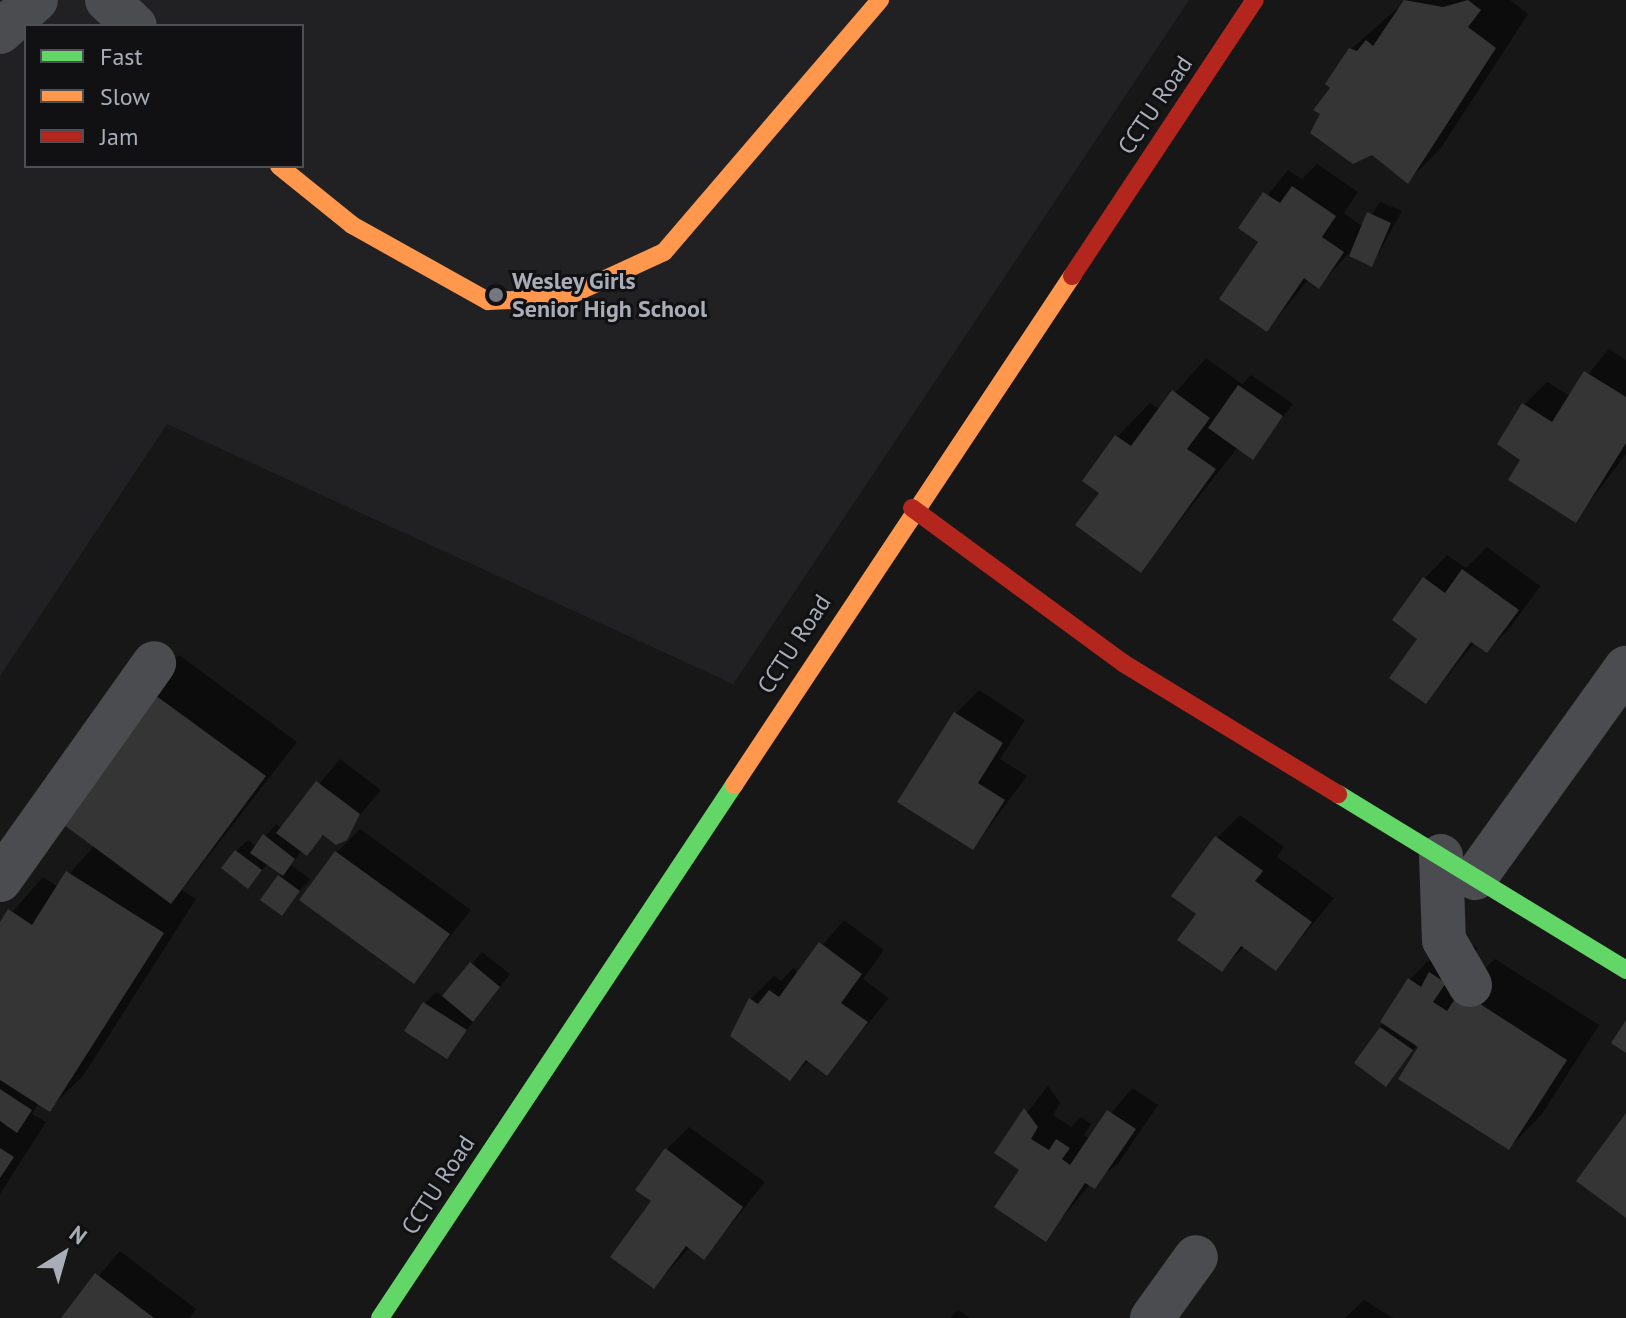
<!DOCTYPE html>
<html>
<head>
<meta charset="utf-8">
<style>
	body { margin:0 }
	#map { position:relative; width:1626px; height:1318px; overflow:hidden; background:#171717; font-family:"PT Sans",sans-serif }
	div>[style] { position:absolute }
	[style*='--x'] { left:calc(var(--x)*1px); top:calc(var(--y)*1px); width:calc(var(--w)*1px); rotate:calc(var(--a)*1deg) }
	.built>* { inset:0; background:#212123 }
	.shadow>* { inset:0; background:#0007 }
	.building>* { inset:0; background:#353536 }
	.street>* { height:44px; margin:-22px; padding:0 22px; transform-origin:22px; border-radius:22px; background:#4b4c50 }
	.fast>* { height:18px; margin:-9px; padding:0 9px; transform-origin:9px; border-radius:9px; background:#63d668 }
	.slow>* { height:18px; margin:-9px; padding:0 9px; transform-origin:9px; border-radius:9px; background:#ff974d }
	.jam>* { height:18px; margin:-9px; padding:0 9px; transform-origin:9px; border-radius:9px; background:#b3261e }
	.dots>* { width:22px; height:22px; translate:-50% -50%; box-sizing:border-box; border:4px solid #111113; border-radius:50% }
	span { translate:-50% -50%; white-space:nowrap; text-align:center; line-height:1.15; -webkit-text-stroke:6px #111113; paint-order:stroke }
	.street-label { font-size:24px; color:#a8adb8 }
	.poi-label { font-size:24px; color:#a8adb8; font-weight:700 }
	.left { translate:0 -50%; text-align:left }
	.legend { position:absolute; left:24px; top:24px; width:280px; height:144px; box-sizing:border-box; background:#111113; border:2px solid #4d4f55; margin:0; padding:10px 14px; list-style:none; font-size:24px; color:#a8adb8 }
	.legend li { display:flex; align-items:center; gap:16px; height:40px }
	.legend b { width:40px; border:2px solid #4d4f55 }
	.north { position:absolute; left:24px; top:1214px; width:80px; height:80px; -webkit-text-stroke:6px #111113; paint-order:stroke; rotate:37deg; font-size:22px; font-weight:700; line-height:32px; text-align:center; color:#a8adb8 }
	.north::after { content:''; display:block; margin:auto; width:28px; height:36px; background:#a8adb8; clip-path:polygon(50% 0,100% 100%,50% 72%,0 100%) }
</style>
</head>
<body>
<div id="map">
	<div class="built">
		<div style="clip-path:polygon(evenodd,0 0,1189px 0,733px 684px,167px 424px,0 676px,0 0,26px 26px,302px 26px,302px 166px,26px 166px,26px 26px)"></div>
	</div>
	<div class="shadow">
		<div style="clip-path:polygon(1407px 0,1510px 0,1528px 14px,1441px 148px,1408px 181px,1333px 87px,1351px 49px)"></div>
		<div style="clip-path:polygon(1317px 164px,1358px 192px,1344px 213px,1363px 227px,1380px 202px,1402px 211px,1372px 265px,1348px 254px,1319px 286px,1309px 279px,1267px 330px,1261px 242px,1241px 228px,1288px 170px,1302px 179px)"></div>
		<div style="clip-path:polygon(1609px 349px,1626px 360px,1626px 454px,1576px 520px,1523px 459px,1524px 405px,1547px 382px,1570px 396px)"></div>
		<div style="clip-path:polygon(1206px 358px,1242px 384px,1251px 375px,1293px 404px,1252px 457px,1238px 447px,1141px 570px,1101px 493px,1117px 437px,1150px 403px,1160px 410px)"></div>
		<div style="clip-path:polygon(1487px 547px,1540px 586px,1510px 628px,1487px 651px,1475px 642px,1426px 702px,1424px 579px,1447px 555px,1466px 568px)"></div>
		<div style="clip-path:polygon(179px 655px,297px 742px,182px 890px,196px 899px,83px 1076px,49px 1109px,39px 1102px,32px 1114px,46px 1122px,0 1194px,0 926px,43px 877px,58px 887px,95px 845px,157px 677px)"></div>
		<div style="clip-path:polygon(979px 690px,1025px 720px,1000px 759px,1027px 776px,973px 848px,956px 713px)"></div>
		<div style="clip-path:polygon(340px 759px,381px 790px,336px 843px,326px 835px,302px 850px,291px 865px,310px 879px,281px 914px,262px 899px,282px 873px,268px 863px,248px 886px,236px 851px,248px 840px,257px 847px,276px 824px,282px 829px)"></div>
		<div style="clip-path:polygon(1240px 815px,1284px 847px,1277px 857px,1334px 898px,1276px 969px,1245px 946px,1222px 969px,1198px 914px,1217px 838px)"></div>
		<div style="clip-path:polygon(360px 829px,471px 910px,414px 981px,337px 852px)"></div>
		<div style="clip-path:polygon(844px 920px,884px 950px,863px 979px,889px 998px,827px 1074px,809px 1060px,790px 1078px,733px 1036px,751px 999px,774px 976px,781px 981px,793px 968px,799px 973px)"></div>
		<div style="clip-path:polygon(1464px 940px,1478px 948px,1465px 968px,1477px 976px,1495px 959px,1599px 1025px,1542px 1114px,1509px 1148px,1422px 1039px,1386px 1084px,1357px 1063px,1409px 980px,1443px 946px)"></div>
		<div style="clip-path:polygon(482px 952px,510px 974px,447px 1056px,425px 1003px,436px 992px,444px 997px)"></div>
		<div style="clip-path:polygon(1048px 1086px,1060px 1103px,1053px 1115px,1071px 1127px,1081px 1117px,1091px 1124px,1084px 1135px,1090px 1139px,1132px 1088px,1158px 1105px,1118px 1164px,1090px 1184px,1045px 1239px,1022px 1169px,996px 1152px)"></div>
		<div style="clip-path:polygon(689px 1127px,765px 1182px,704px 1258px,690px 1247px,654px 1287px,666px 1150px)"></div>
		<div style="clip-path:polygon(120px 1251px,196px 1309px,189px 1318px,63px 1318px)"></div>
		<div style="clip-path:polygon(1364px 1300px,1393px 1318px,1345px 1318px)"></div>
		<div style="clip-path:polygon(958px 1310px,970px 1318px,950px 1318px)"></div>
	</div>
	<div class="building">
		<div style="clip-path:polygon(1404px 0,1443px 7px,1468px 0,1481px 10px,1468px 27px,1496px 48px,1408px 184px,1372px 155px,1353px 164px,1310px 133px,1320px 114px,1313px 110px,1330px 88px,1325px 84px,1349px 48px,1357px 51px,1366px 40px,1373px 46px)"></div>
		<div style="clip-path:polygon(1292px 186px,1336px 216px,1322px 237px,1344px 252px,1319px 289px,1304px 278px,1267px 332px,1219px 299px,1258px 242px,1238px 228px,1263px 192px,1280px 203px)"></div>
		<div style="clip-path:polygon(1367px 212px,1391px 223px,1372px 267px,1349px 256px)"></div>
		<div style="clip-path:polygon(1584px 371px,1626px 397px,1626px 443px,1576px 523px,1508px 480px,1520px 460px,1497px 444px,1522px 403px,1552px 422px)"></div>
		<div style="clip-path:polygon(1238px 385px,1283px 416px,1253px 460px,1208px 428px)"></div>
		<div style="clip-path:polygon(1172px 390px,1210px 418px,1187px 449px,1216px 469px,1141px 573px,1075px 525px,1099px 493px,1082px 481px,1115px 435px,1131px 446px)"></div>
		<div style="clip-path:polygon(1462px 569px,1519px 610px,1487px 653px,1471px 642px,1426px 704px,1389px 678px,1417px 639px,1392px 620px,1423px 577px,1445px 593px)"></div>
		<div style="clip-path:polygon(144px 687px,266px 776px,171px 904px,56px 819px)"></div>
		<div style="clip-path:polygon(954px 712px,1003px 743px,978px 783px,1005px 800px,973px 850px,897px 802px)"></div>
		<div style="clip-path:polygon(316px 781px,360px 814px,347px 840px,336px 845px,323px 835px,307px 856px,276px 833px)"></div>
		<div style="clip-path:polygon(263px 834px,295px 859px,283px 876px,250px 853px)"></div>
		<div style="clip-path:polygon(1215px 836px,1263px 871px,1255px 881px,1312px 922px,1276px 971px,1241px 946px,1222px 972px,1177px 940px,1196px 914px,1171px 896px)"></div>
		<div style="clip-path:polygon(235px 850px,262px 870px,248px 889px,221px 868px)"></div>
		<div style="clip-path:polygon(335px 851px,450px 934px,414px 984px,299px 900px)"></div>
		<div style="clip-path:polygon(66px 871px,164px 933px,50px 1112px,0 1080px,0 922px,8px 909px,32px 925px)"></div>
		<div style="clip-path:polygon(278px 875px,300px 891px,282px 916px,260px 900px)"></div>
		<div style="clip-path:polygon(819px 942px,862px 974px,841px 1003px,868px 1022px,827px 1076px,806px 1060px,790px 1081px,730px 1036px,749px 998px,758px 1004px,769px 990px,779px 997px)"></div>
		<div style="clip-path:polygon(470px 962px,500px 987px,473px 1022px,442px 996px)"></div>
		<div style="clip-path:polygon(1429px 972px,1446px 983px,1433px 1002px,1447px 1011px,1460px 991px,1567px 1060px,1509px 1150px,1398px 1079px,1418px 1047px,1380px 1022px,1408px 978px,1421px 987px)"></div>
		<div style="clip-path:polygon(423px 1002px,467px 1030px,447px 1059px,404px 1031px)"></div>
		<div style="clip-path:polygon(1626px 1020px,1626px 1053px,1611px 1043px)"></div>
		<div style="clip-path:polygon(1380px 1027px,1413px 1050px,1386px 1087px,1354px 1063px)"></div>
		<div style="clip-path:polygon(0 1089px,32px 1110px,17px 1133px,0 1121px)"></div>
		<div style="clip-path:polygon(1024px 1108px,1038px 1127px,1031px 1139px,1049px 1150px,1056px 1139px,1070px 1148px,1062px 1159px,1070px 1165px,1107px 1110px,1136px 1129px,1095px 1189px,1085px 1183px,1046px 1242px,994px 1207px,1019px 1170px,994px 1153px)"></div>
		<div style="clip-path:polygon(1626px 1113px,1626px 1218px,1576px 1181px)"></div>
		<div style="clip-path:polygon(0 1148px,14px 1157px,0 1178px)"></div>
		<div style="clip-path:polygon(665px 1148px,743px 1207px,704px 1260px,686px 1246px,654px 1289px,610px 1257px,651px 1201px,635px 1190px)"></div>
		<div style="clip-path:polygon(95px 1273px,154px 1318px,61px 1318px)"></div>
	</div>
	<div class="street">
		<div style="--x:107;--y:0;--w:38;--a:43"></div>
		<div style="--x:0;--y:32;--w:48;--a:-41.6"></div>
		<div style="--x:1441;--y:856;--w:84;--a:88"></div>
		<div style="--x:1444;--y:940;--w:52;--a:60"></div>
		<div style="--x:1475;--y:878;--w:259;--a:-54.3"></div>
		<div style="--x:0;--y:880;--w:266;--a:-54.6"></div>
		<div style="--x:1152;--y:1318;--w:75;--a:-54.2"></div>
	</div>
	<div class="fast">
		<div style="--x:1338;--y:794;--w:338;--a:31.4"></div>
		<div style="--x:380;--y:1318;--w:640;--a:-56.41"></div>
	</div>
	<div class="slow">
		<div style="--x:279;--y:166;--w:94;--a:38.9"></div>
		<div style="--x:352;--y:225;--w:156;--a:29.2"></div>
		<div style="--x:488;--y:301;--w:76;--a:-2.3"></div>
		<div style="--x:564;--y:298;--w:110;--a:-24.7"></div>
		<div style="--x:664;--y:252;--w:332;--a:-49.4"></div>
		<div style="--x:734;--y:785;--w:611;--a:-56.41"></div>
	</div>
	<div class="jam">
		<div style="--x:1072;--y:276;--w:331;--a:-56.5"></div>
		<div style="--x:912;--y:508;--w:262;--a:36.3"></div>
		<div style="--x:1123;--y:663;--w:252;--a:31.4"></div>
	</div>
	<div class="dots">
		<div style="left:496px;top:295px;background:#757880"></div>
	</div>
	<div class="street-label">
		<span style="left:1155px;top:105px;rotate:-56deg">CCTU Road</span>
		<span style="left:794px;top:644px;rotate:-57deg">CCTU Road</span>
		<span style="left:438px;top:1185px;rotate:-57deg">CCTU Road</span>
	</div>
	<div class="poi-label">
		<span class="left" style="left:512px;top:295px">Wesley Girls<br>Senior High School</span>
	</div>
	<ul class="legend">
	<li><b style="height:10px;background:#63d668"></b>Fast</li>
	<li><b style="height:10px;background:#ff974d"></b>Slow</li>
	<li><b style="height:10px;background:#b3261e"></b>Jam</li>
	</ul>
	<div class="north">N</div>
</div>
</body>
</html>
